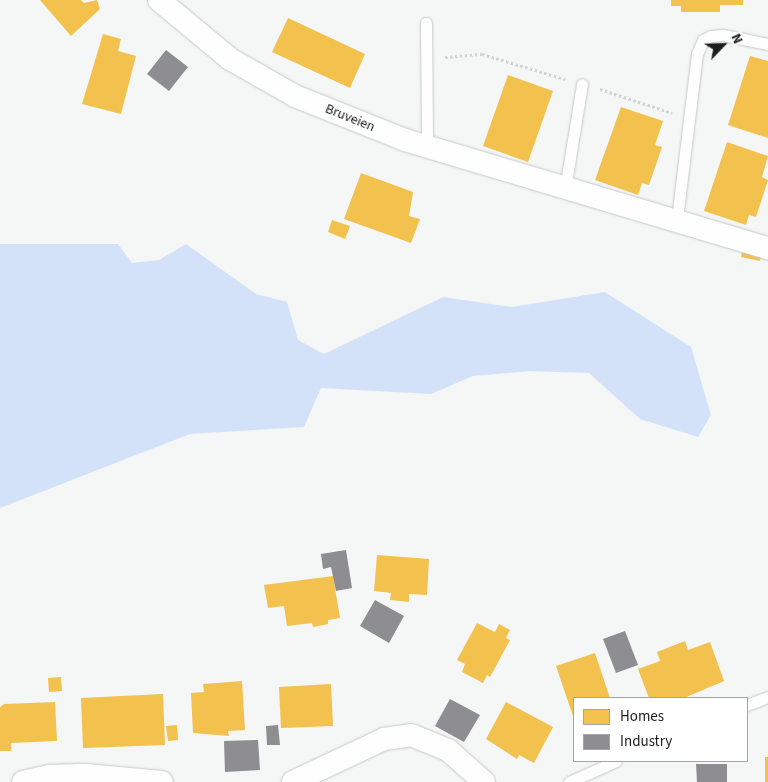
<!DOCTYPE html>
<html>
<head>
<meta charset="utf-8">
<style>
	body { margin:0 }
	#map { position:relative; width:768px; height:782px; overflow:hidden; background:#f5f6f6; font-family:"Source Sans 3",sans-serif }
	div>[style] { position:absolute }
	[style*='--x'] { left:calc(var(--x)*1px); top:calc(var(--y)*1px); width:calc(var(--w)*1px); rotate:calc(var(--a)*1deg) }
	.water>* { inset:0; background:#d4e2f9 }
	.homes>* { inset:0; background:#f2c14e }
	.industry>* { inset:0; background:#8d8d92 }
	.path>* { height:3px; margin-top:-1.5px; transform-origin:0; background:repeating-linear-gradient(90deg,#d1d2d2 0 2.5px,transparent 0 5px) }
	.roads { filter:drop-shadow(0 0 1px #c7c8c8) drop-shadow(0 0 1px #c7c8c8) }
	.lane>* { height:11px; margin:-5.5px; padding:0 5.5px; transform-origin:5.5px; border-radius:5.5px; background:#fefefe }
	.street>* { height:22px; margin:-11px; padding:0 11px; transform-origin:11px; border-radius:11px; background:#fefefe }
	span { translate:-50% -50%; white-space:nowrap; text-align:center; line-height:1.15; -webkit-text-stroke:5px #fff; paint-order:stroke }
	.street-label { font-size:14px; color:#1c1c1d }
	.legend { position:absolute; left:573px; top:697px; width:175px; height:65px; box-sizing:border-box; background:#fff; border:1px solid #a4a4a5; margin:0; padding:6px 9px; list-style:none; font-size:15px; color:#1c1c1d }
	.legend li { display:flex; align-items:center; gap:10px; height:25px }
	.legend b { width:25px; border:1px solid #a4a4a5 }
	.north { position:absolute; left:698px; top:20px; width:50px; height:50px; -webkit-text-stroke:4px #fff; paint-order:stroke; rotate:66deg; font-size:14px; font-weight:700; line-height:20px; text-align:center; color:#1c1c1d }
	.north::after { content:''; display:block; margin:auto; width:18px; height:22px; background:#1c1c1d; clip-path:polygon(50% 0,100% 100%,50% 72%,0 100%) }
</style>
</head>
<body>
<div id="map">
	<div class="water">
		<div style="clip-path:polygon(0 244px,118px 244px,132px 263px,159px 260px,186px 244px,256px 294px,287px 302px,298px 340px,324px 354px,443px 297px,512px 307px,605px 292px,691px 347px,711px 415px,698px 437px,640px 419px,589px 373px,529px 371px,473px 376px,431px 394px,321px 388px,304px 427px,190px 434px,0 508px)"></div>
	</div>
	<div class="homes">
		<div style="clip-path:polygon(40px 0,81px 0,84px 3px,97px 0,100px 9px,71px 36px)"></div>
		<div style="clip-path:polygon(671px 0,743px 0,743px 5px,720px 5px,720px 12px,681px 12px,681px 6px,671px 6px)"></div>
		<div style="clip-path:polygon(288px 18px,365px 54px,350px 88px,272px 52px)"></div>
		<div style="clip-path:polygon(103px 34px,121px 39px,118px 51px,136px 56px,121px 114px,82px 104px)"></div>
		<div style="clip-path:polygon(750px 56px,768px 61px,768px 138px,728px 125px)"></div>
		<div style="clip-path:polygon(508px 75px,553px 91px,528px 162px,483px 146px)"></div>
		<div style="clip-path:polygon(621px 107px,663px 121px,655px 145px,662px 147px,649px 185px,642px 183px,638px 195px,595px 180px)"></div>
		<div style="clip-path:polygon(727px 142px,768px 156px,762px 177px,768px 180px,756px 217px,749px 215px,746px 225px,704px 211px)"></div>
		<div style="clip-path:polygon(361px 173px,413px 192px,409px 216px,420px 219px,411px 243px,344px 219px)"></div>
		<div style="clip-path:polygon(332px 220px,350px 226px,345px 239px,328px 232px)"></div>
		<div style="clip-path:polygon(744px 245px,763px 250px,760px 261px,741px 257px)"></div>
		<div style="clip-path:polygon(377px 555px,429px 559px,427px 595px,409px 594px,409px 602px,390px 600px,391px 593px,374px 591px)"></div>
		<div style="clip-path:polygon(333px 576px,340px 618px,328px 620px,328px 624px,313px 627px,312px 623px,287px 626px,284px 606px,268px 608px,264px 585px)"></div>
		<div style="clip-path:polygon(477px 623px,495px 632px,499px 624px,510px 630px,506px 638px,510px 640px,490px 677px,487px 675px,483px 683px,462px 672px,465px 664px,457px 660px)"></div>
		<div style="clip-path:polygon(685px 641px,688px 650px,710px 642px,724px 681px,684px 698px,649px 698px,638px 669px,660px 661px,657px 652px)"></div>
		<div style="clip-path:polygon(595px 653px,610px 698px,574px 698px,574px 719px,556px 666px)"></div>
		<div style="clip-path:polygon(61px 677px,62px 691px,49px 692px,48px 678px)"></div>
		<div style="clip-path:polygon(242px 681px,245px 730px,228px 731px,229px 736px,193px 733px,191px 693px,204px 692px,203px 684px)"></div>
		<div style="clip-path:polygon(331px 684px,333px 726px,281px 728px,279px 687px)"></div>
		<div style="clip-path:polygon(163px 694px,165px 745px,83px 748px,81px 698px)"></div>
		<div style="clip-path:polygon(55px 702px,57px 741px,11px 743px,11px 751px,0 751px,0 707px,4px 704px)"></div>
		<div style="clip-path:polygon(506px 702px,553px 727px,534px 763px,519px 755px,517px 759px,486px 739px)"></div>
		<div style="clip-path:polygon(177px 725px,178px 740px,168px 741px,166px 726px)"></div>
		<div style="clip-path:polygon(765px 757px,768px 757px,768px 782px,765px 782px)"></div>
	</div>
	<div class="industry">
		<div style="clip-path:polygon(166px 50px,188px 67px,169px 91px,147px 74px)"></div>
		<div style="clip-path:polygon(346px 550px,352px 588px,336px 591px,331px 567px,323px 569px,321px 554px)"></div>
		<div style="clip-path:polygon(375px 600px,404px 616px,389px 643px,360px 626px)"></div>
		<div style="clip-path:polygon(625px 631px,638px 665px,616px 673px,603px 639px)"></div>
		<div style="clip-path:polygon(450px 699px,480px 715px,464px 742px,435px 726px)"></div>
		<div style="clip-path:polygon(278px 725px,280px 745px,267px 745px,266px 726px)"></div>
		<div style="clip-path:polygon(258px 740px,260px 770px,225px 772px,224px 741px)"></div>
		<div style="clip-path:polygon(696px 764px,727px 764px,727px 782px,697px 782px)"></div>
	</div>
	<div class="path">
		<div style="--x:445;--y:57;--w:37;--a:-5"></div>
		<div style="--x:482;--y:54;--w:87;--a:16.8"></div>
		<div style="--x:600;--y:89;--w:76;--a:18.4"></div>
	</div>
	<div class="roads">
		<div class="lane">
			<div style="--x:426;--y:23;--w:124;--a:89.5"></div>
			<div style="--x:565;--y:189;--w:106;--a:-80.8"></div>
			<div style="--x:677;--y:219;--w:166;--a:-83.1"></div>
			<div style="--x:697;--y:54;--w:15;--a:-67"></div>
			<div style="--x:703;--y:40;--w:9;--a:-27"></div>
			<div style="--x:711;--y:36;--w:12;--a:-5"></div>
			<div style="--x:723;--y:35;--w:46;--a:11.3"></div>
			<div style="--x:747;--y:705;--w:22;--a:-21"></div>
			<div style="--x:569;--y:782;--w:51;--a:-24.1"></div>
		</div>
		<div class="street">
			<div style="--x:159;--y:0;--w:92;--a:39.7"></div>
			<div style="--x:230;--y:59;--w:75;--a:29.6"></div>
			<div style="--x:295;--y:96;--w:118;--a:21.8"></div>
			<div style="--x:405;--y:140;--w:379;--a:16.6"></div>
			<div style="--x:23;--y:782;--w:28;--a:-13"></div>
			<div style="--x:50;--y:776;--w:36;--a:-2"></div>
			<div style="--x:86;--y:775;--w:76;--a:5.3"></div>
			<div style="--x:293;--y:782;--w:101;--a:-25.3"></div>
			<div style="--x:384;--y:739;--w:27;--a:-8"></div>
			<div style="--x:411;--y:735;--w:40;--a:22"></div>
			<div style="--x:448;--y:750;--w:48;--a:41.6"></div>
		</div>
	</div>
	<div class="street-label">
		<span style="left:350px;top:118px;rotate:22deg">Bruveien</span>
	</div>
	<ul class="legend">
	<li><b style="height:14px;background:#f2c14e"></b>Homes</li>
	<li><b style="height:14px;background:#8d8d92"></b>Industry</li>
	</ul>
	<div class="north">N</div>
</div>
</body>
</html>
